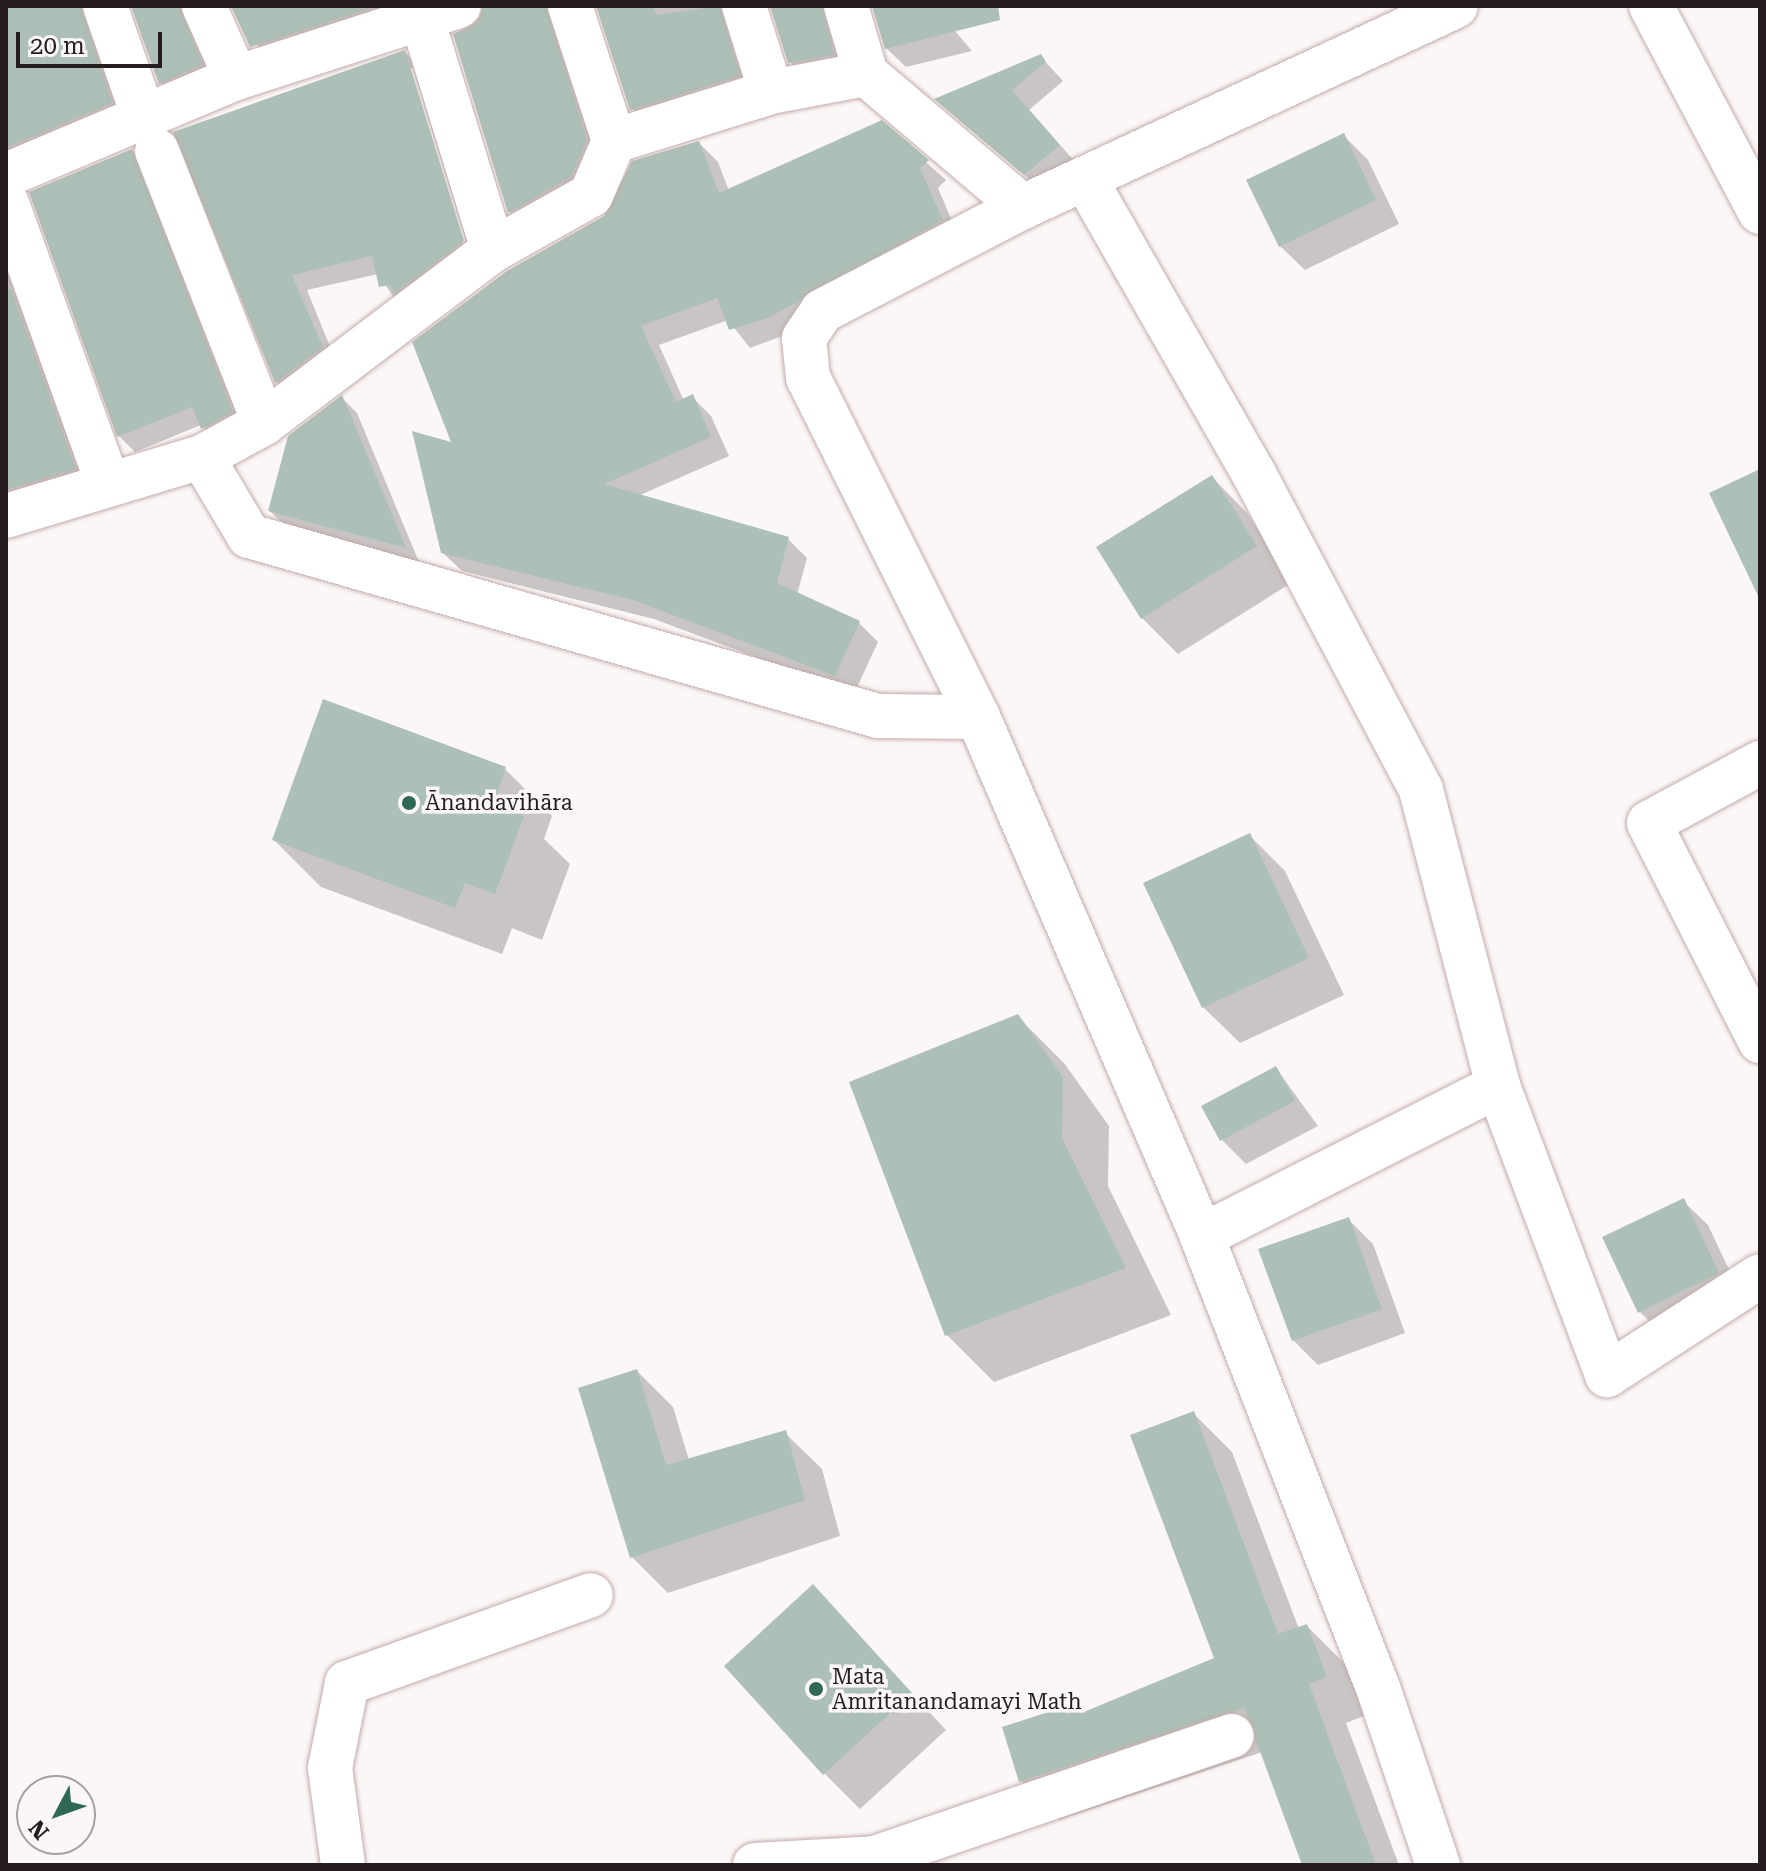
<!DOCTYPE html>
<html>
<head>
<meta charset="utf-8">
<style>
	body { margin:0 }
	#map { position:relative; width:1766px; height:1871px; overflow:hidden; background:#fcf7f7; font-family:"Roboto Serif",serif }
	div>[style] { position:absolute }
	[style*='--x'] { left:calc(var(--x)*1px); top:calc(var(--y)*1px); width:calc(var(--w)*1px); rotate:calc(var(--a)*1deg) }
	.shadow>* { inset:0; background:#0003 }
	.building>* { inset:0; background:#acc0b7 }
	.roads { filter:drop-shadow(0 0 2px #c2abac) drop-shadow(0 0 2px #c2abac) }
	.minor>* { height:44px; margin:-22px; padding:0 22px; transform-origin:22px; border-radius:22px; background:#fff }
	.dots>* { width:22px; height:22px; translate:-50% -50%; box-sizing:border-box; border:4px solid #fcf7f7; border-radius:50% }
	span { translate:-50% -50%; white-space:nowrap; text-align:center; line-height:1.15; -webkit-text-stroke:7px #fcf7f7; paint-order:stroke }
	.poi-label { font-size:22px; color:#261d1e }
	.left { translate:0 -50%; text-align:left }
	.frame { position:absolute; inset:0; border:8px solid #261d1e; pointer-events:none }
	.north { position:absolute; left:16px; top:1775px; width:80px; height:80px; box-sizing:border-box; background:#fcf7f7; border:2px solid #a6a0a0; border-radius:50%; rotate:229deg; font-size:22px; font-weight:700; line-height:32px; text-align:center; color:#261d1e }
	.north::after { content:''; display:block; margin:auto; width:28px; height:36px; background:#2f6953; clip-path:polygon(50% 0,100% 100%,50% 72%,0 100%) }
	.scale { position:absolute; left:16px; top:32px; width:146px; height:36px; box-sizing:border-box; border:4px solid #261d1e; border-top:0; padding-left:10px; font-size:24px; line-height:28px; white-space:nowrap; color:#261d1e; -webkit-text-stroke:6px #fcf7f7; paint-order:stroke }
</style>
</head>
<body>
<div id="map">
	<div class="shadow">
		<div style="clip-path:polygon(6px 6px,110px 6px,129px 121px,6px 181px)"></div>
		<div style="clip-path:polygon(134px 6px,209px 6px,220px 83px,178px 101px,160px 82px)"></div>
		<div style="clip-path:polygon(231px 6px,424px 6px,270px 64px)"></div>
		<div style="clip-path:polygon(483px 6px,575px 6px,605px 159px,528px 230px,510px 212px,455px 35px,486px 13px)"></div>
		<div style="clip-path:polygon(598px 6px,750px 6px,757px 94px,650px 127px,632px 109px)"></div>
		<div style="clip-path:polygon(772px 6px,841px 6px,851px 72px,808px 81px,790px 62px)"></div>
		<div style="clip-path:polygon(874px 6px,934px 6px,972px 51px,906px 67px,886px 48px)"></div>
		<div style="clip-path:polygon(evenodd,405px 52px,421px 68px,479px 257px,397px 302px,378px 274px,307px 290px,335px 359px,292px 398px,277px 382px,175px 133px,405px 52px,409px 68px,413px 68px,469px 250px,465px 251px,409px 68px)"></div>
		<div style="clip-path:polygon(1041px 57px,1063px 81px,1029px 110px,1077px 164px,1044px 192px,938px 100px)"></div>
		<div style="clip-path:polygon(882px 123px,946px 180px,938px 188px,960px 240px,815px 324px,750px 348px,728px 320px,659px 345px,684px 401px,692px 397px,711px 416px,729px 456px,638px 496px,788px 539px,807px 558px,797px 595px,859px 623px,878px 642px,854px 694px,654px 619px,462px 571px,442px 552px,454px 445px,606px 218px,699px 143px,718px 162px,729px 191px)"></div>
		<div style="clip-path:polygon(1344px 136px,1368px 160px,1399px 224px,1305px 270px,1280px 246px)"></div>
		<div style="clip-path:polygon(132px 151px,148px 167px,247px 428px,219px 444px,201px 425px,135px 452px,119px 436px)"></div>
		<div style="clip-path:polygon(6px 246px,93px 487px,6px 522px)"></div>
		<div style="clip-path:polygon(342px 398px,357px 413px,419px 562px,285px 526px,270px 511px)"></div>
		<div style="clip-path:polygon(1212px 477px,1248px 514px,1291px 583px,1178px 654px,1142px 618px)"></div>
		<div style="clip-path:polygon(324px 702px,505px 769px,552px 816px,544px 839px,570px 864px,542px 940px,512px 928px,502px 954px,321px 887px,274px 840px)"></div>
		<div style="clip-path:polygon(1249px 835px,1285px 871px,1344px 995px,1240px 1043px,1203px 1007px)"></div>
		<div style="clip-path:polygon(1017px 1016px,1064px 1063px,1109px 1126px,1108px 1186px,1171px 1315px,994px 1382px,947px 1335px)"></div>
		<div style="clip-path:polygon(1276px 1068px,1318px 1126px,1246px 1164px,1222px 1140px)"></div>
		<div style="clip-path:polygon(1683px 1201px,1708px 1225px,1742px 1297px,1664px 1336px,1640px 1312px)"></div>
		<div style="clip-path:polygon(1348px 1219px,1373px 1244px,1405px 1333px,1318px 1365px,1293px 1340px)"></div>
		<div style="clip-path:polygon(637px 1371px,673px 1407px,689px 1460px,785px 1433px,822px 1469px,840px 1536px,668px 1593px,632px 1557px)"></div>
		<div style="clip-path:polygon(1193px 1413px,1232px 1452px,1299px 1629px,1307px 1626px,1346px 1665px,1364px 1716px,1346px 1723px,1399px 1865px,1305px 1865px,1262px 1752px,1059px 1820px,1021px 1781px,1075px 1706px,1083px 1714px,1217px 1659px)"></div>
		<div style="clip-path:polygon(813px 1587px,946px 1730px,860px 1809px,824px 1773px)"></div>
	</div>
	<div class="building">
		<div style="clip-path:polygon(6px 6px,81px 6px,112px 103px,6px 148px)"></div>
		<div style="clip-path:polygon(131px 6px,179px 6px,203px 65px,159px 84px)"></div>
		<div style="clip-path:polygon(231px 6px,378px 6px,250px 47px)"></div>
		<div style="clip-path:polygon(483px 6px,546px 6px,587px 140px,571px 177px,508px 213px,453px 34px,477px 23px)"></div>
		<div style="clip-path:polygon(596px 6px,653px 6px,657px 15px,720px 6px,740px 76px,630px 110px)"></div>
		<div style="clip-path:polygon(770px 6px,822px 6px,834px 55px,788px 63px)"></div>
		<div style="clip-path:polygon(872px 6px,998px 6px,1000px 20px,885px 49px)"></div>
		<div style="clip-path:polygon(405px 50px,464px 241px,394px 294px,390px 285px,379px 287px,372px 256px,292px 275px,323px 347px,275px 383px,173px 132px)"></div>
		<div style="clip-path:polygon(1041px 54px,1046px 62px,1012px 90px,1060px 145px,1024px 175px,934px 99px)"></div>
		<div style="clip-path:polygon(882px 120px,929px 160px,920px 168px,943px 220px,770px 317px,729px 330px,717px 298px,641px 326px,676px 402px,693px 394px,711px 437px,604px 484px,789px 537px,777px 583px,860px 621px,835px 676px,633px 600px,441px 553px,412px 431px,451px 442px,412px 342px,507px 271px,604px 216px,632px 161px,699px 141px,719px 193px)"></div>
		<div style="clip-path:polygon(1344px 133px,1376px 200px,1279px 247px,1246px 180px)"></div>
		<div style="clip-path:polygon(132px 149px,233px 412px,201px 429px,192px 407px,117px 437px,29px 192px)"></div>
		<div style="clip-path:polygon(11px 289px,76px 469px,6px 490px,6px 290px)"></div>
		<div style="clip-path:polygon(342px 395px,353px 421px,406px 548px,268px 511px,288px 436px)"></div>
		<div style="clip-path:polygon(1760px 469px,1760px 600px,1709px 493px)"></div>
		<div style="clip-path:polygon(1212px 475px,1257px 546px,1141px 619px,1096px 547px)"></div>
		<div style="clip-path:polygon(323px 699px,506px 767px,494px 804px,524px 816px,495px 894px,465px 883px,455px 908px,272px 840px)"></div>
		<div style="clip-path:polygon(1250px 833px,1309px 958px,1202px 1008px,1143px 883px)"></div>
		<div style="clip-path:polygon(1018px 1014px,1063px 1077px,1062px 1138px,1126px 1268px,945px 1336px,849px 1082px)"></div>
		<div style="clip-path:polygon(1276px 1066px,1295px 1101px,1220px 1141px,1201px 1106px)"></div>
		<div style="clip-path:polygon(1684px 1198px,1719px 1273px,1638px 1313px,1602px 1237px)"></div>
		<div style="clip-path:polygon(1349px 1217px,1382px 1309px,1292px 1341px,1258px 1249px)"></div>
		<div style="clip-path:polygon(637px 1369px,666px 1465px,786px 1430px,805px 1500px,630px 1558px,578px 1388px)"></div>
		<div style="clip-path:polygon(1194px 1411px,1278px 1634px,1307px 1624px,1327px 1677px,1309px 1684px,1376px 1865px,1302px 1865px,1244px 1708px,1019px 1782px,1002px 1727px,1076px 1703px,1079px 1714px,1214px 1658px,1130px 1435px)"></div>
		<div style="clip-path:polygon(813px 1584px,912px 1693px,823px 1775px,724px 1666px)"></div>
	</div>
	<div class="roads">
		<div class="minor">
			<div style="--x:105;--y:6;--w:115;--a:70.8"></div>
			<div style="--x:418;--y:6;--w:255;--a:72.9"></div>
			<div style="--x:744;--y:6;--w:90;--a:72.6"></div>
			<div style="--x:846;--y:6;--w:71;--a:73.6"></div>
			<div style="--x:1651;--y:6;--w:233;--a:62.1"></div>
			<div style="--x:236;--y:78;--w:234;--a:-17.9"></div>
			<div style="--x:614;--y:141;--w:164;--a:-17.3"></div>
			<div style="--x:771;--y:92;--w:97;--a:-10.7"></div>
			<div style="--x:866;--y:74;--w:206;--a:40.3"></div>
			<div style="--x:157;--y:151;--w:292;--a:68.5"></div>
			<div style="--x:6;--y:175;--w:250;--a:-22.9"></div>
			<div style="--x:236;--y:78;--w:79;--a:-114"></div>
			<div style="--x:1085;--y:179;--w:340;--a:60.2"></div>
			<div style="--x:1254;--y:474;--w:357;--a:62.1"></div>
			<div style="--x:1421;--y:790;--w:306;--a:75.4"></div>
			<div style="--x:6;--y:201;--w:299;--a:70.2"></div>
			<div style="--x:202;--y:457;--w:71;--a:-28.7"></div>
			<div style="--x:264;--y:423;--w:287;--a:-37.1"></div>
			<div style="--x:493;--y:250;--w:112;--a:-29.3"></div>
			<div style="--x:591;--y:195;--w:59;--a:-66.9"></div>
			<div style="--x:614;--y:141;--w:142;--a:-108.1"></div>
			<div style="--x:6;--y:516;--w:205;--a:-16.8"></div>
			<div style="--x:202;--y:457;--w:92;--a:59.3"></div>
			<div style="--x:249;--y:536;--w:654;--a:15.97"></div>
			<div style="--x:878;--y:716;--w:100;--a:0.6"></div>
			<div style="--x:1760;--y:763;--w:126;--a:151.6"></div>
			<div style="--x:1649;--y:823;--w:245;--a:63"></div>
			<div style="--x:1202;--y:1236;--w:332;--a:-26.9"></div>
			<div style="--x:1498;--y:1086;--w:309;--a:69.3"></div>
			<div style="--x:1607;--y:1375;--w:182;--a:-32.9"></div>
			<div style="--x:343;--y:1865;--w:98;--a:-97.6"></div>
			<div style="--x:330;--y:1768;--w:87;--a:-78.7"></div>
			<div style="--x:347;--y:1683;--w:259;--a:-19.8"></div>
			<div style="--x:755;--y:1865;--w:120;--a:-3.3"></div>
			<div style="--x:877;--y:1865;--w:7;--a:-106"></div>
			<div style="--x:875;--y:1858;--w:377;--a:-18.9"></div>
			<div style="--x:1438;--y:1865;--w:187;--a:-108.7"></div>
			<div style="--x:1378;--y:1688;--w:485;--a:-111.3"></div>
			<div style="--x:1202;--y:1236;--w:565;--a:-113.34"></div>
			<div style="--x:978;--y:717;--w:379;--a:-116.6"></div>
			<div style="--x:808;--y:378;--w:40;--a:-95.7"></div>
			<div style="--x:804;--y:338;--w:32;--a:-56"></div>
			<div style="--x:822;--y:311;--w:226;--a:-27.4"></div>
			<div style="--x:1023;--y:207;--w:477;--a:-24.9"></div>
		</div>
	</div>
	<div class="dots">
		<div style="left:409px;top:803px;background:#2f6953"></div>
		<div style="left:816px;top:1689px;background:#2f6953"></div>
	</div>
	<div class="poi-label">
		<span class="left" style="left:425px;top:803px">Ānandavihāra</span>
		<span class="left" style="left:832px;top:1689px">Mata<br>Amritanandamayi Math</span>
	</div>
	<div class="frame"></div>
	<div class="north">N</div>
	<div class="scale">20 m</div>
</div>
</body>
</html>
